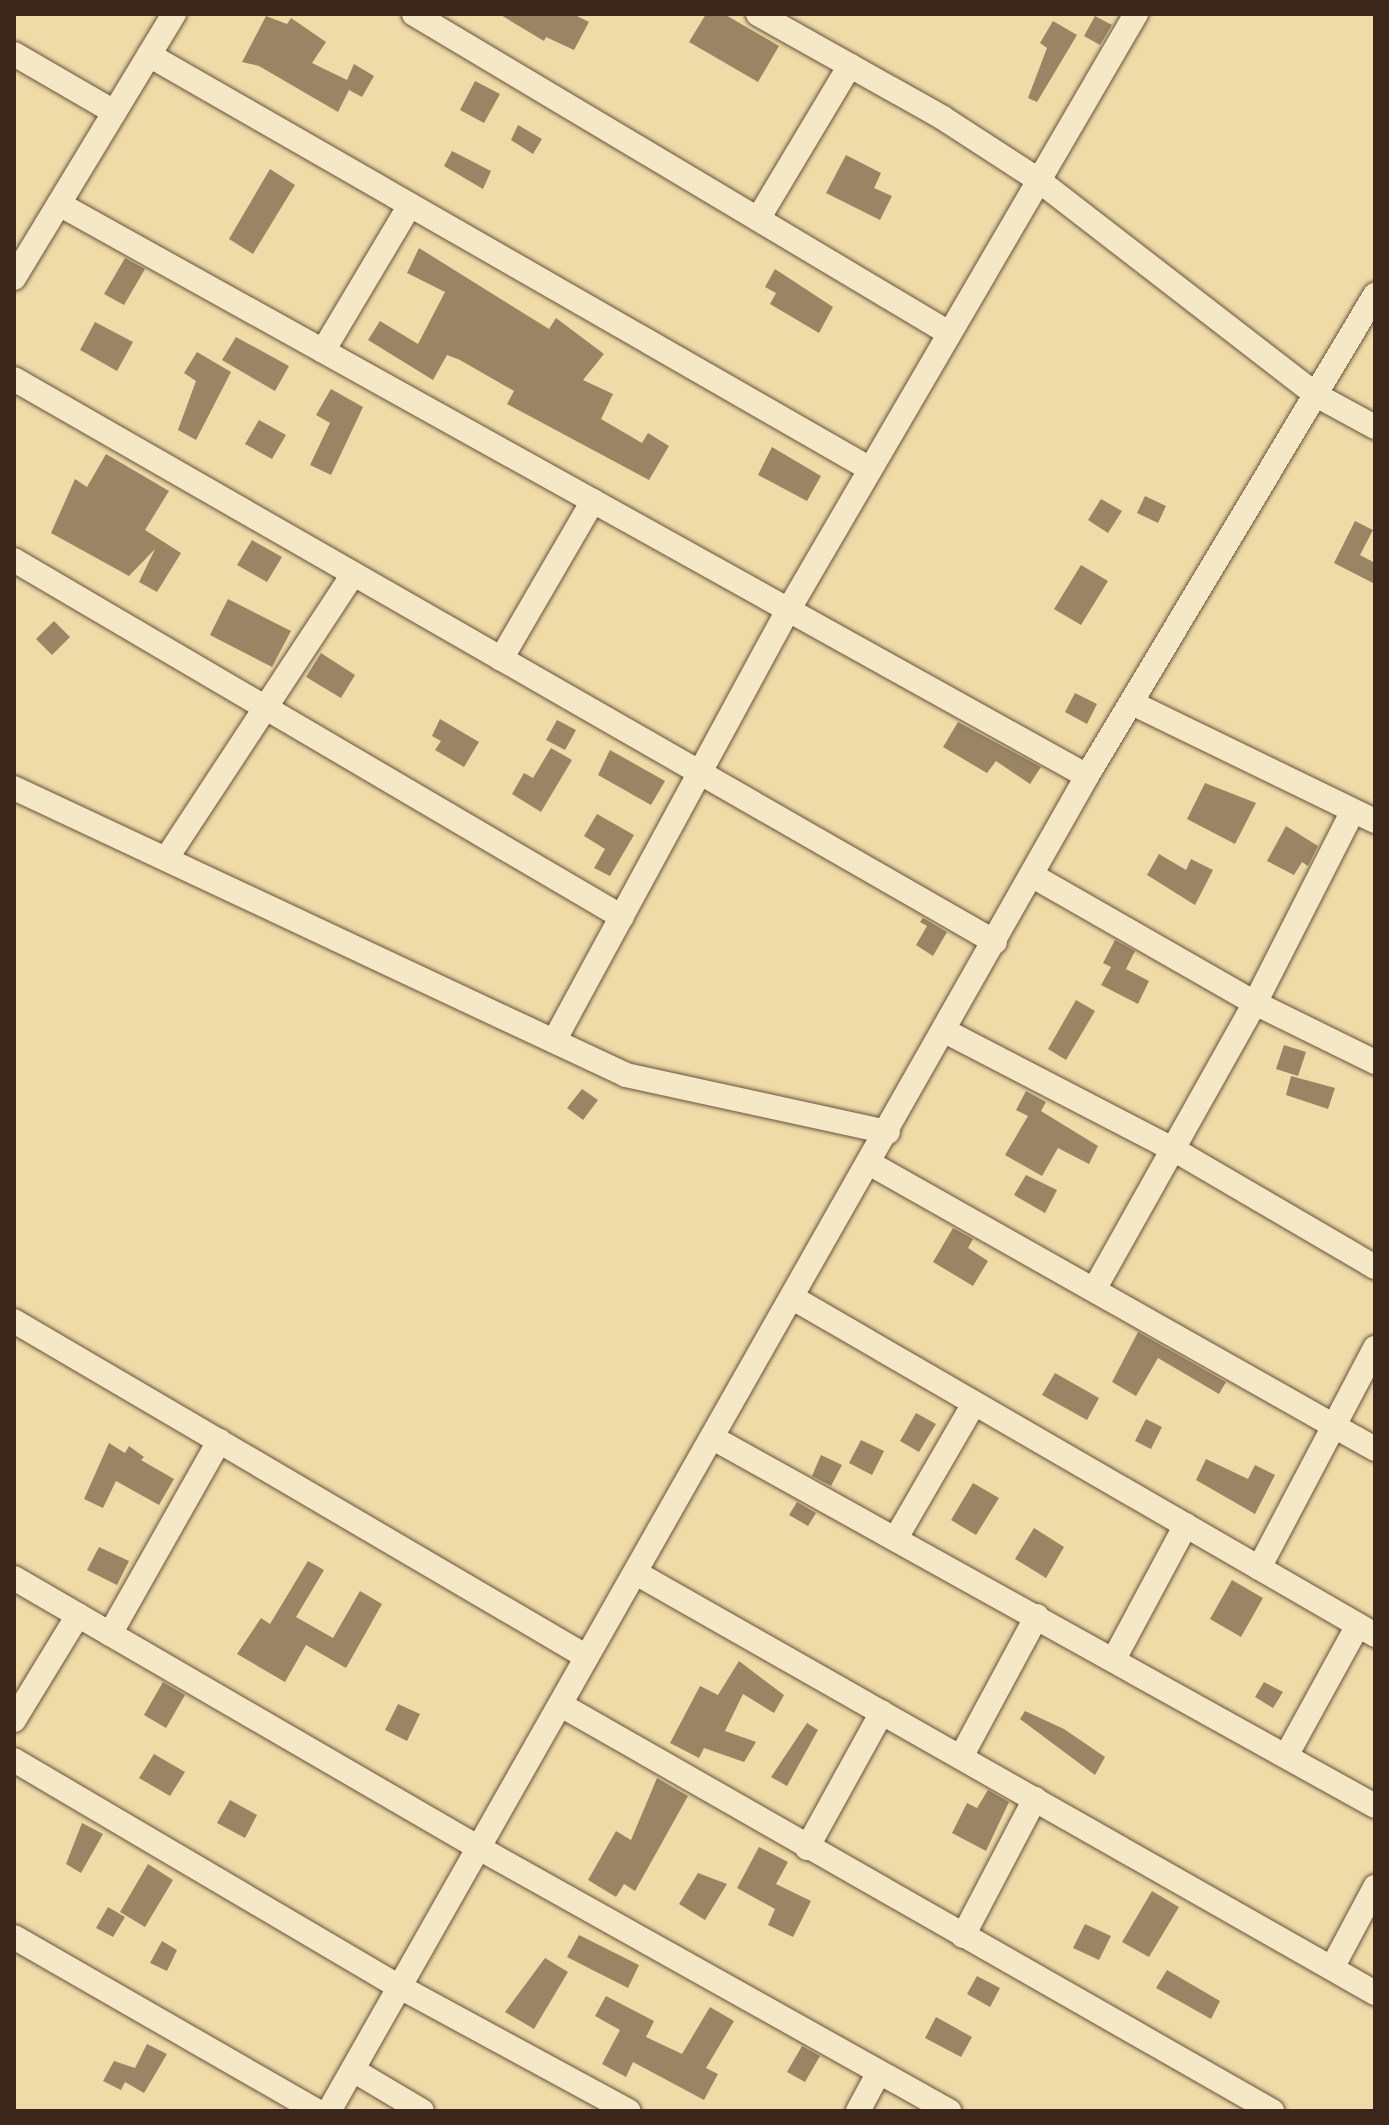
<!DOCTYPE html>
<html>
<head>
<meta charset="utf-8">
<style>
	body { margin:0 }
	#map { position:relative; width:1389px; height:2125px; overflow:hidden; background:#efdba8; font-family:Alegreya,serif }
	div>[style] { position:absolute }
	[style*='--x'] { left:calc(var(--x)*1px); top:calc(var(--y)*1px); width:calc(var(--w)*1px); rotate:calc(var(--a)*1deg) }
	.building>* { inset:0; background:#998463 }
	.roads { filter:drop-shadow(0 0 2px #69523d) drop-shadow(0 0 2px #69523d) }
	.minor>* { height:24px; margin:-12px; padding:0 12px; transform-origin:12px; border-radius:12px; background:#f5e8c6 }
	span { translate:-50% -50%; white-space:nowrap; text-align:center; line-height:1.15; -webkit-text-stroke:8px #f5e8c6; paint-order:stroke }
	.frame { position:absolute; inset:0; border:16px solid #3c2519; pointer-events:none }
</style>
</head>
<body>
<div id="map">
	<div class="building">
		<div style="clip-path:polygon(499px 14px,573px 14px,589px 22px,574px 50px,546px 37px,544px 41px)"></div>
		<div style="clip-path:polygon(706px 14px,724px 14px,779px 46px,758px 82px,689px 42px)"></div>
		<div style="clip-path:polygon(266px 16px,287px 24px,291px 18px,326px 42px,312px 63px,347px 80px,354px 64px,374px 76px,362px 97px,349px 90px,338px 112px,259px 66px,242px 62px)"></div>
		<div style="clip-path:polygon(1095px 16px,1112px 25px,1100px 45px,1084px 36px)"></div>
		<div style="clip-path:polygon(1053px 21px,1077px 35px,1037px 102px,1028px 98px,1047px 48px,1040px 43px)"></div>
		<div style="clip-path:polygon(475px 81px,500px 94px,484px 123px,460px 110px)"></div>
		<div style="clip-path:polygon(518px 125px,542px 139px,533px 154px,511px 140px)"></div>
		<div style="clip-path:polygon(452px 151px,491px 171px,483px 189px,444px 166px)"></div>
		<div style="clip-path:polygon(846px 155px,881px 173px,874px 188px,892px 196px,880px 220px,826px 193px)"></div>
		<div style="clip-path:polygon(270px 169px,295px 185px,253px 254px,229px 239px)"></div>
		<div style="clip-path:polygon(419px 248px,549px 329px,556px 318px,604px 354px,583px 380px,613px 394px,601px 419px,642px 443px,648px 433px,669px 446px,649px 480px,507px 404px,514px 391px,460px 360px,447px 355px,433px 380px,368px 340px,380px 321px,418px 344px,445px 292px,407px 273px)"></div>
		<div style="clip-path:polygon(125px 258px,145px 269px,124px 305px,104px 294px)"></div>
		<div style="clip-path:polygon(775px 269px,833px 307px,819px 333px,770px 304px,776px 293px,765px 287px)"></div>
		<div style="clip-path:polygon(95px 322px,133px 342px,117px 371px,80px 350px)"></div>
		<div style="clip-path:polygon(236px 337px,289px 366px,275px 391px,222px 360px)"></div>
		<div style="clip-path:polygon(197px 352px,231px 372px,196px 440px,178px 430px,196px 381px,184px 373px)"></div>
		<div style="clip-path:polygon(331px 389px,363px 407px,331px 475px,310px 465px,330px 423px,316px 415px)"></div>
		<div style="clip-path:polygon(259px 420px,286px 435px,272px 459px,245px 444px)"></div>
		<div style="clip-path:polygon(772px 447px,821px 476px,807px 501px,758px 475px)"></div>
		<div style="clip-path:polygon(106px 454px,169px 491px,145px 530px,181px 553px,157px 592px,139px 582px,155px 549px,129px 576px,51px 533px,75px 479px,87px 487px)"></div>
		<div style="clip-path:polygon(1145px 496px,1166px 506px,1158px 523px,1137px 513px)"></div>
		<div style="clip-path:polygon(1101px 499px,1122px 511px,1108px 533px,1088px 520px)"></div>
		<div style="clip-path:polygon(1355px 521px,1373px 530px,1360px 555px,1375px 563px,1375px 584px,1334px 563px)"></div>
		<div style="clip-path:polygon(252px 540px,282px 557px,267px 582px,237px 565px)"></div>
		<div style="clip-path:polygon(1081px 565px,1108px 581px,1081px 625px,1054px 609px)"></div>
		<div style="clip-path:polygon(228px 599px,291px 631px,272px 667px,210px 635px)"></div>
		<div style="clip-path:polygon(54px 621px,70px 637px,52px 655px,36px 639px)"></div>
		<div style="clip-path:polygon(321px 653px,355px 675px,341px 698px,306px 677px)"></div>
		<div style="clip-path:polygon(1075px 693px,1097px 704px,1087px 724px,1065px 712px)"></div>
		<div style="clip-path:polygon(440px 719px,479px 742px,464px 767px,435px 750px,441px 741px,432px 736px)"></div>
		<div style="clip-path:polygon(557px 720px,576px 730px,565px 750px,546px 740px)"></div>
		<div style="clip-path:polygon(958px 722px,1041px 767px,1030px 784px,996px 761px,987px 773px,943px 747px)"></div>
		<div style="clip-path:polygon(551px 748px,572px 760px,541px 812px,512px 794px,524px 773px,533px 778px)"></div>
		<div style="clip-path:polygon(610px 750px,665px 781px,651px 805px,598px 775px)"></div>
		<div style="clip-path:polygon(1205px 783px,1256px 803px,1235px 844px,1187px 819px)"></div>
		<div style="clip-path:polygon(597px 814px,634px 835px,610px 876px,594px 868px,605px 849px,584px 836px)"></div>
		<div style="clip-path:polygon(1286px 826px,1318px 846px,1308px 866px,1302px 862px,1294px 875px,1267px 861px)"></div>
		<div style="clip-path:polygon(1159px 854px,1186px 870px,1191px 859px,1213px 870px,1195px 905px,1147px 875px)"></div>
		<div style="clip-path:polygon(923px 918px,947px 932px,933px 956px,916px 945px,927px 926px,920px 922px)"></div>
		<div style="clip-path:polygon(1115px 940px,1135px 951px,1126px 969px,1149px 981px,1138px 1004px,1101px 985px,1111px 967px,1103px 963px)"></div>
		<div style="clip-path:polygon(1076px 1000px,1095px 1011px,1066px 1060px,1048px 1049px)"></div>
		<div style="clip-path:polygon(1284px 1045px,1306px 1052px,1298px 1076px,1276px 1069px)"></div>
		<div style="clip-path:polygon(1291px 1076px,1335px 1088px,1328px 1109px,1286px 1095px)"></div>
		<div style="clip-path:polygon(582px 1089px,598px 1100px,583px 1120px,567px 1108px)"></div>
		<div style="clip-path:polygon(1026px 1091px,1046px 1102px,1041px 1111px,1098px 1146px,1089px 1164px,1058px 1148px,1042px 1176px,1005px 1155px,1028px 1116px,1016px 1110px)"></div>
		<div style="clip-path:polygon(1026px 1175px,1057px 1190px,1045px 1213px,1014px 1195px)"></div>
		<div style="clip-path:polygon(953px 1228px,973px 1239px,968px 1248px,988px 1261px,973px 1286px,933px 1262px)"></div>
		<div style="clip-path:polygon(1138px 1332px,1226px 1382px,1219px 1394px,1158px 1358px,1136px 1396px,1112px 1382px)"></div>
		<div style="clip-path:polygon(1055px 1373px,1099px 1398px,1087px 1420px,1042px 1395px)"></div>
		<div style="clip-path:polygon(916px 1413px,936px 1424px,919px 1452px,900px 1441px)"></div>
		<div style="clip-path:polygon(1146px 1419px,1162px 1427px,1151px 1449px,1135px 1441px)"></div>
		<div style="clip-path:polygon(861px 1440px,884px 1451px,872px 1475px,849px 1463px)"></div>
		<div style="clip-path:polygon(109px 1443px,125px 1453px,129px 1446px,144px 1457px,141px 1460px,174px 1479px,159px 1505px,116px 1481px,103px 1508px,84px 1499px)"></div>
		<div style="clip-path:polygon(821px 1455px,842px 1465px,831px 1486px,812px 1476px)"></div>
		<div style="clip-path:polygon(1206px 1459px,1248px 1479px,1255px 1465px,1275px 1475px,1255px 1514px,1196px 1480px)"></div>
		<div style="clip-path:polygon(973px 1483px,999px 1498px,976px 1535px,951px 1520px)"></div>
		<div style="clip-path:polygon(797px 1502px,816px 1513px,808px 1526px,789px 1515px)"></div>
		<div style="clip-path:polygon(1034px 1528px,1064px 1547px,1046px 1578px,1015px 1559px)"></div>
		<div style="clip-path:polygon(99px 1547px,129px 1561px,117px 1585px,87px 1570px)"></div>
		<div style="clip-path:polygon(308px 1561px,324px 1570px,296px 1617px,333px 1638px,360px 1591px,382px 1604px,346px 1668px,306px 1645px,285px 1682px,237px 1654px,261px 1618px,270px 1624px)"></div>
		<div style="clip-path:polygon(1232px 1580px,1263px 1598px,1241px 1637px,1210px 1619px)"></div>
		<div style="clip-path:polygon(739px 1661px,784px 1695px,774px 1713px,743px 1694px,725px 1731px,756px 1742px,744px 1762px,704px 1748px,699px 1758px,670px 1743px,700px 1686px,718px 1695px)"></div>
		<div style="clip-path:polygon(163px 1682px,185px 1695px,166px 1728px,144px 1715px)"></div>
		<div style="clip-path:polygon(1264px 1682px,1283px 1692px,1273px 1708px,1255px 1697px)"></div>
		<div style="clip-path:polygon(398px 1704px,420px 1714px,407px 1741px,385px 1730px)"></div>
		<div style="clip-path:polygon(1025px 1711px,1064px 1729px,1105px 1757px,1095px 1775px,1020px 1719px)"></div>
		<div style="clip-path:polygon(807px 1723px,818px 1730px,787px 1786px,771px 1777px)"></div>
		<div style="clip-path:polygon(154px 1754px,185px 1772px,170px 1796px,139px 1778px)"></div>
		<div style="clip-path:polygon(657px 1778px,688px 1796px,635px 1891px,624px 1884px,616px 1897px,588px 1880px,616px 1831px,631px 1840px)"></div>
		<div style="clip-path:polygon(988px 1790px,1009px 1802px,986px 1851px,952px 1833px,967px 1803px,977px 1808px)"></div>
		<div style="clip-path:polygon(230px 1800px,257px 1815px,245px 1838px,217px 1823px)"></div>
		<div style="clip-path:polygon(82px 1823px,103px 1834px,81px 1873px,66px 1864px)"></div>
		<div style="clip-path:polygon(759px 1847px,788px 1862px,776px 1884px,811px 1901px,793px 1937px,768px 1925px,775px 1909px,737px 1888px)"></div>
		<div style="clip-path:polygon(148px 1864px,173px 1880px,145px 1927px,120px 1912px)"></div>
		<div style="clip-path:polygon(698px 1873px,727px 1884px,705px 1920px,679px 1904px)"></div>
		<div style="clip-path:polygon(1152px 1891px,1179px 1907px,1149px 1957px,1122px 1942px)"></div>
		<div style="clip-path:polygon(108px 1907px,125px 1917px,113px 1937px,96px 1928px)"></div>
		<div style="clip-path:polygon(1085px 1924px,1111px 1936px,1099px 1960px,1073px 1948px)"></div>
		<div style="clip-path:polygon(579px 1935px,639px 1965px,628px 1988px,567px 1957px)"></div>
		<div style="clip-path:polygon(162px 1941px,177px 1950px,167px 1971px,150px 1963px)"></div>
		<div style="clip-path:polygon(545px 1958px,568px 1972px,534px 2029px,505px 2012px)"></div>
		<div style="clip-path:polygon(1167px 1970px,1220px 2001px,1211px 2019px,1156px 1988px)"></div>
		<div style="clip-path:polygon(977px 1976px,1000px 1988px,990px 2007px,967px 1994px)"></div>
		<div style="clip-path:polygon(606px 1996px,654px 2021px,646px 2037px,682px 2054px,710px 2007px,734px 2021px,706px 2068px,718px 2074px,704px 2100px,633px 2062px,626px 2077px,602px 2064px,620px 2030px,595px 2016px)"></div>
		<div style="clip-path:polygon(936px 2017px,972px 2037px,961px 2057px,925px 2038px)"></div>
		<div style="clip-path:polygon(147px 2044px,167px 2054px,144px 2093px,125px 2082px,121px 2090px,103px 2081px,114px 2061px,135px 2068px)"></div>
		<div style="clip-path:polygon(802px 2046px,820px 2056px,805px 2082px,787px 2072px)"></div>
	</div>
	<div class="roads">
		<div class="minor">
			<div style="--x:414;--y:14;--w:623;--a:30.81"></div>
			<div style="--x:758;--y:14;--w:212;--a:29.3"></div>
			<div style="--x:943;--y:118;--w:112;--a:33"></div>
			<div style="--x:1037;--y:179;--w:353;--a:37.7"></div>
			<div style="--x:1316;--y:395;--w:67;--a:28.5"></div>
			<div style="--x:14;--y:54;--w:116;--a:30.1"></div>
			<div style="--x:149;--y:55;--w:831;--a:29.86"></div>
			<div style="--x:59;--y:204;--w:1176;--a:29.09"></div>
			<div style="--x:758;--y:219;--w:179;--a:-59.1"></div>
			<div style="--x:14;--y:278;--w:309;--a:-58.8"></div>
			<div style="--x:323;--y:351;--w:170;--a:-59.2"></div>
			<div style="--x:14;--y:379;--w:1131;--a:29.85"></div>
			<div style="--x:14;--y:560;--w:705;--a:30.42"></div>
			<div style="--x:501;--y:659;--w:183;--a:-59.8"></div>
			<div style="--x:1132;--y:703;--w:270;--a:25.9"></div>
			<div style="--x:14;--y:788;--w:676;--a:25.12"></div>
			<div style="--x:626;--y:1075;--w:268;--a:12.3"></div>
			<div style="--x:166;--y:859;--w:341;--a:-56.7"></div>
			<div style="--x:1033;--y:876;--w:256;--a:29.8"></div>
			<div style="--x:1255;--y:1003;--w:134;--a:26.2"></div>
			<div style="--x:945;--y:1031;--w:257;--a:27.4"></div>
			<div style="--x:1173;--y:1149;--w:234;--a:30.3"></div>
			<div style="--x:554;--y:1041;--w:492;--a:-61.5"></div>
			<div style="--x:789;--y:609;--w:689;--a:-59.75"></div>
			<div style="--x:869;--y:1163;--w:581;--a:29.48"></div>
			<div style="--x:1095;--y:1288;--w:327;--a:-60.7"></div>
			<div style="--x:1255;--y:1003;--w:213;--a:-63"></div>
			<div style="--x:793;--y:1298;--w:673;--a:30.07"></div>
			<div style="--x:14;--y:1321;--w:664;--a:30.39"></div>
			<div style="--x:713;--y:1438;--w:757;--a:29.07"></div>
			<div style="--x:896;--y:1538;--w:154;--a:-59.9"></div>
			<div style="--x:1259;--y:1568;--w:249;--a:-62.2"></div>
			<div style="--x:636;--y:1573;--w:850;--a:29.61"></div>
			<div style="--x:14;--y:1578;--w:538;--a:30.14"></div>
			<div style="--x:479;--y:1848;--w:539;--a:29.23"></div>
			<div style="--x:110;--y:1634;--w:222;--a:-60.5"></div>
			<div style="--x:1114;--y:1659;--w:152;--a:-61.8"></div>
			<div style="--x:561;--y:1705;--w:819;--a:29.73"></div>
			<div style="--x:14;--y:1720;--w:123;--a:-58.6"></div>
			<div style="--x:1286;--y:1756;--w:149;--a:-61.2"></div>
			<div style="--x:961;--y:1757;--w:160;--a:-61.7"></div>
			<div style="--x:14;--y:1760;--w:448;--a:30.5"></div>
			<div style="--x:400;--y:1987;--w:260;--a:28.5"></div>
			<div style="--x:807;--y:1848;--w:155;--a:-61.1"></div>
			<div style="--x:963;--y:1936;--w:155;--a:-62.3"></div>
			<div style="--x:14;--y:1937;--w:349;--a:29.9"></div>
			<div style="--x:1332;--y:1968;--w:92;--a:-62"></div>
			<div style="--x:353;--y:2070;--w:80;--a:30.7"></div>
			<div style="--x:329;--y:2111;--w:1535;--a:-60.41"></div>
			<div style="--x:1087;--y:776;--w:561;--a:-59.09"></div>
			<div style="--x:858;--y:2111;--w:44;--a:-61.7"></div>
		</div>
	</div>
	<div class="frame"></div>
</div>
</body>
</html>
